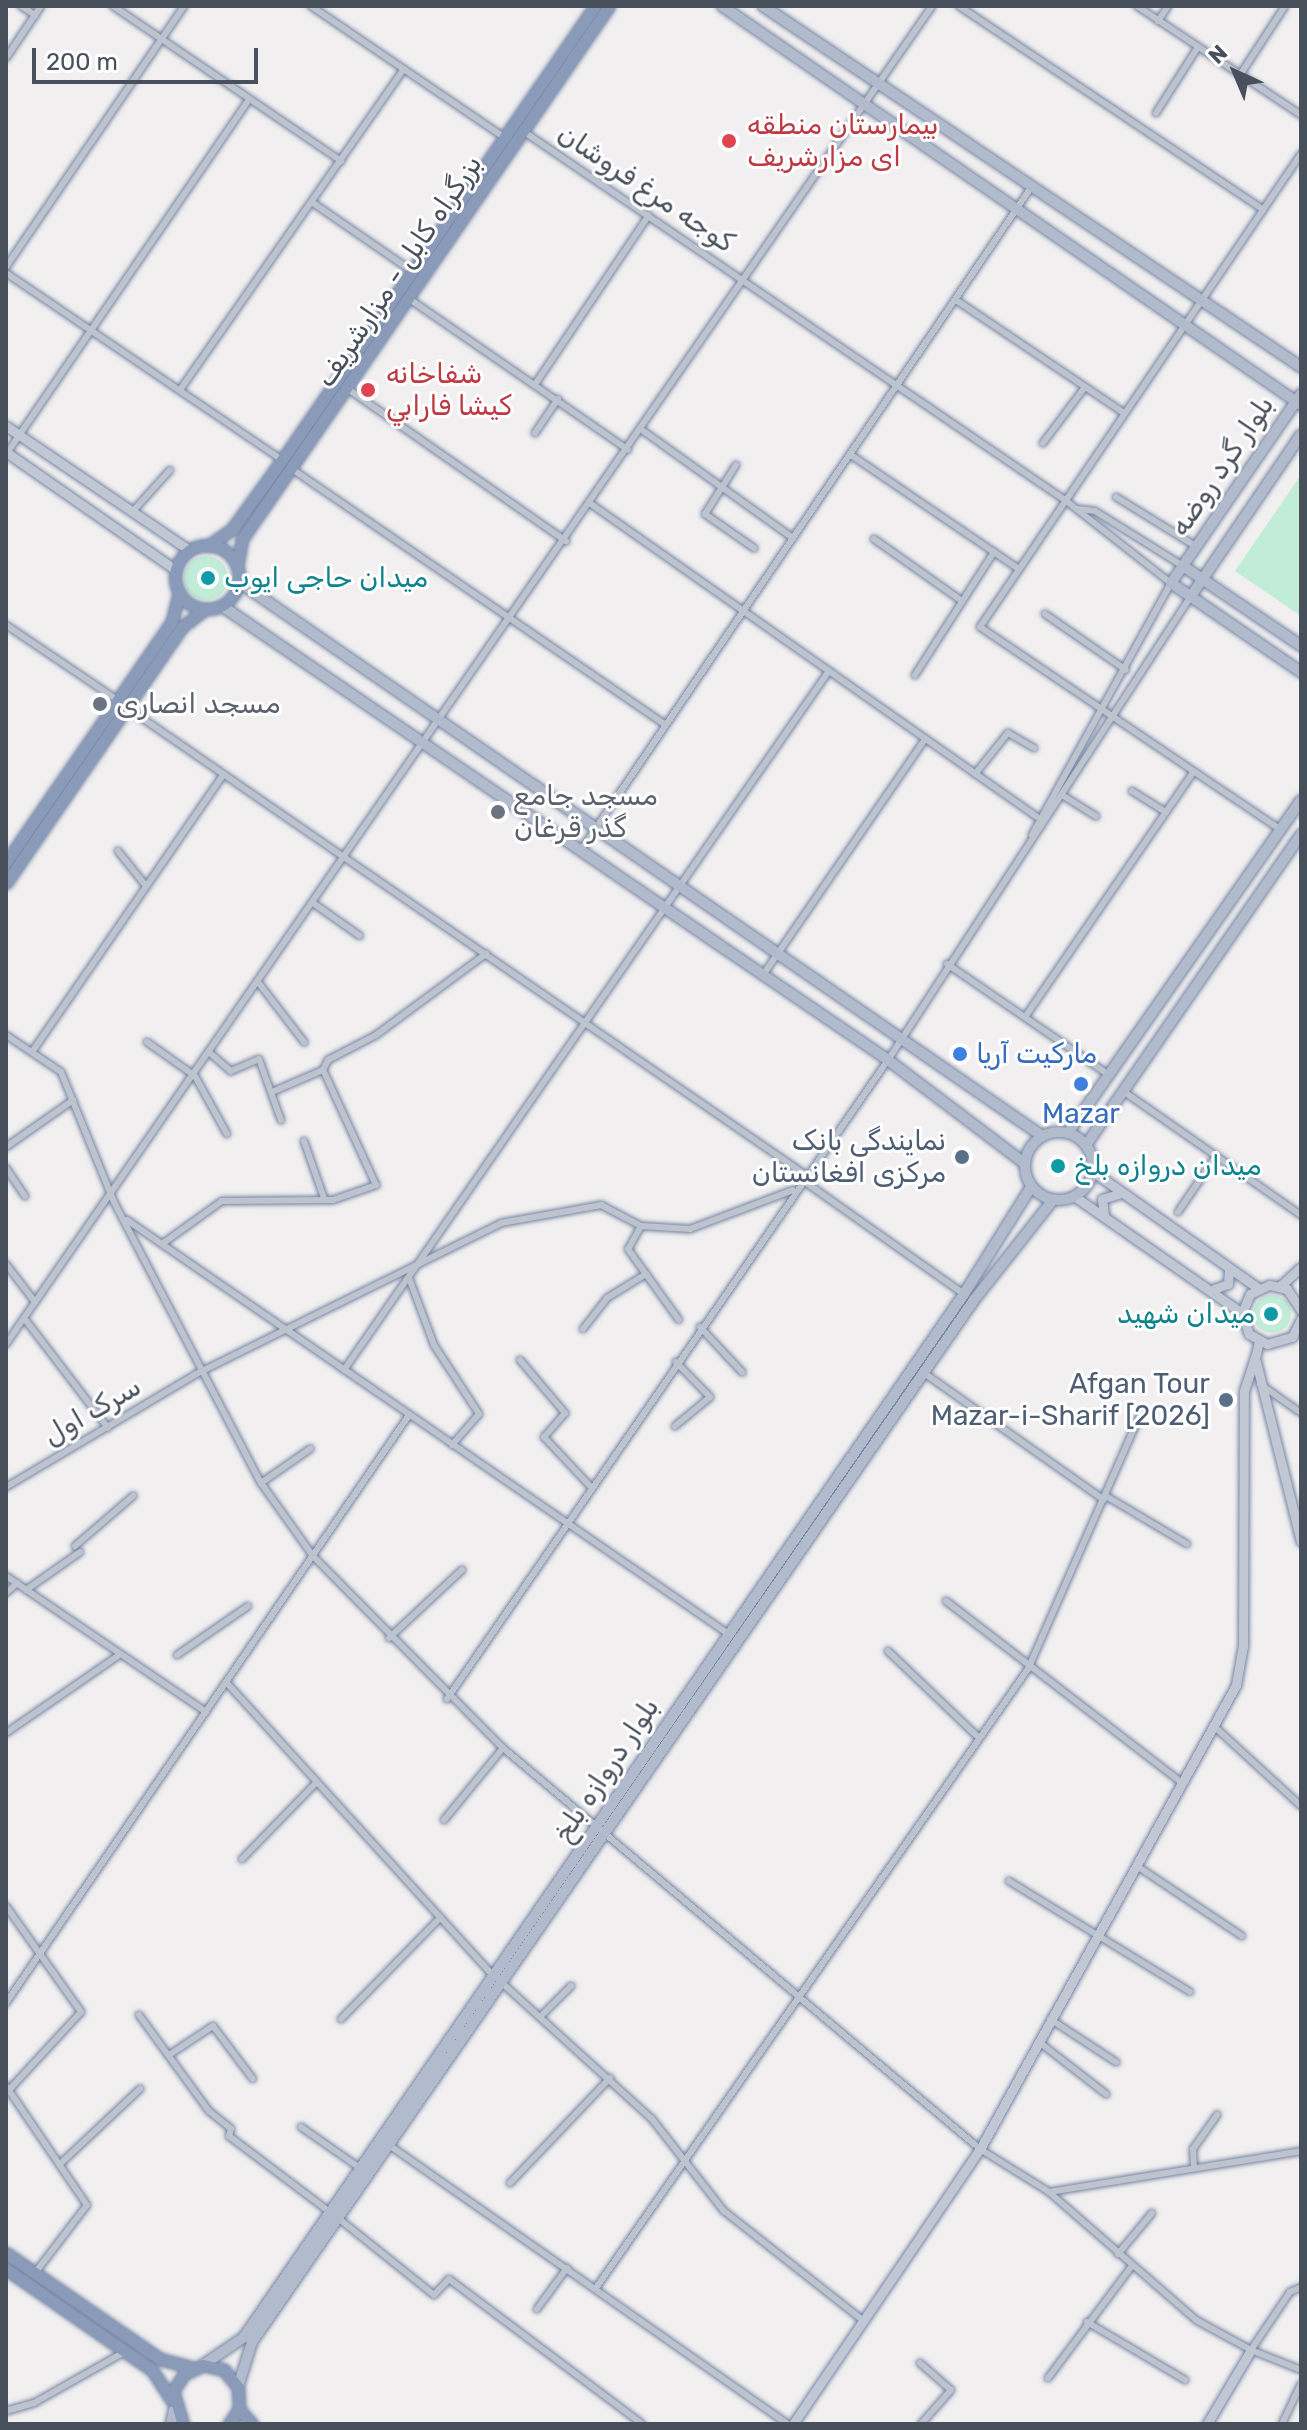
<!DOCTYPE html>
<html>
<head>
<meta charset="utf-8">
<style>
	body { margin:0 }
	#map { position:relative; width:1307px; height:2430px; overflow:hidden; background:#f1efef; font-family:Rubik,Cairo,sans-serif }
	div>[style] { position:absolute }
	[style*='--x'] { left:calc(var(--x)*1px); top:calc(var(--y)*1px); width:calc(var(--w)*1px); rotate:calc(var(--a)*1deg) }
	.green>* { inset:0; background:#c1ecd7 }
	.round { border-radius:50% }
	.roads { filter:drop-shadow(0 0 2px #7686a6) drop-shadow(0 0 2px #7686a6) }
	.street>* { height:6px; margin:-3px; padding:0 3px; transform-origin:3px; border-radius:3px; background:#bec4cd }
	.secondary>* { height:9px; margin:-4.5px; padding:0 4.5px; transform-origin:4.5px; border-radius:4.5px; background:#c1c8d4 }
	.primary>* { height:10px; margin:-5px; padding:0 5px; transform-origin:5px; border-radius:5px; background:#b1bbcc }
	.primary>.ring { margin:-5px; padding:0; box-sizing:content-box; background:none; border:10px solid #b1bbcc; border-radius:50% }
	.highway>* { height:11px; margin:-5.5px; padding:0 5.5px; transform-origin:5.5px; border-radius:5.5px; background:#8a9bba }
	.highway>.ring { margin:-5.5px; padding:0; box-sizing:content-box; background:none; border:11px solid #8a9bba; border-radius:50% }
	.dots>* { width:22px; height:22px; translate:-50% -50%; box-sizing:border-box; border:4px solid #fff; border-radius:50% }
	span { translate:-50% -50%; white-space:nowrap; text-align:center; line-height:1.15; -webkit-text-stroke:6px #fff; paint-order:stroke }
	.health-label { font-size:28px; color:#be3a42 }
	.left { translate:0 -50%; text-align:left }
	.street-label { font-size:28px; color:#48505b }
	.culture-label { font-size:28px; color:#0d838f }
	.right { translate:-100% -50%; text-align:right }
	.worship-label { font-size:28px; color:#5b616d }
	.shop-label { font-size:28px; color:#366cbe }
	.service-label { font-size:28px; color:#4e5e75 }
	.frame { position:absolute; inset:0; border:8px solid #48505b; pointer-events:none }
	.north { position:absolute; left:1195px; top:32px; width:80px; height:80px; -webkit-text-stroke:6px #fff; paint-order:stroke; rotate:316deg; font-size:22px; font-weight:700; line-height:32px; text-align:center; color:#48505b }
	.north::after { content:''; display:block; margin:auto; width:28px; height:36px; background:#48505b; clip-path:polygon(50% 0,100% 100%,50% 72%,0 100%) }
	.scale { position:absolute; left:32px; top:48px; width:226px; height:36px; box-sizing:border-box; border:4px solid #48505b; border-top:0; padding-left:10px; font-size:24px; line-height:28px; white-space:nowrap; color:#48505b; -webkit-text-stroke:6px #fff; paint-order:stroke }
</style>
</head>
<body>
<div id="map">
	<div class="green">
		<div style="clip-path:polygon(1301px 475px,1301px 616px,1235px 571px)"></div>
		<div class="round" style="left:184px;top:556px;width:44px;height:44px"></div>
		<div class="round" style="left:1253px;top:1295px;width:38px;height:38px"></div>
	</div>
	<div class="roads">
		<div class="street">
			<div style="--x:21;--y:6;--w:17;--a:33"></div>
			<div style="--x:113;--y:6;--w:276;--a:34.2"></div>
			<div style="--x:311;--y:6;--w:233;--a:34.2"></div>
			<div style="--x:959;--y:6;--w:365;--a:33.8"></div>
			<div style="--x:1137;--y:6;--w:197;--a:33.6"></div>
			<div style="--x:1158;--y:21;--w:18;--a:-56"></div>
			<div style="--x:6;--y:58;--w:63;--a:-56.1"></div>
			<div style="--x:1240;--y:75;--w:82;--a:-56.9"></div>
			<div style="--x:1156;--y:113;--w:78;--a:-57.5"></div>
			<div style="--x:523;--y:131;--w:656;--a:34.25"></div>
			<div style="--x:1065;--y:500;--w:135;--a:38.1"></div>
			<div style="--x:1171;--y:583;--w:288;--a:118.9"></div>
			<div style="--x:313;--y:203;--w:120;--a:34.5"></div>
			<div style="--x:6;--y:267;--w:316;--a:-55.7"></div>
			<div style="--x:6;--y:273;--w:333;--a:34.1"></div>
			<div style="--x:408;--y:298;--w:267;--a:34.6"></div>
			<div style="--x:956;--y:300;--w:202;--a:33.9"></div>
			<div style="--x:536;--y:383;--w:202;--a:-56.1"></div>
			<div style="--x:348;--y:389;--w:266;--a:34.9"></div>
			<div style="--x:180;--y:390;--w:391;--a:-55.1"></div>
			<div style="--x:642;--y:430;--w:186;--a:35.6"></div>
			<div style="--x:535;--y:433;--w:41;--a:-55.9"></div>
			<div style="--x:1043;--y:443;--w:70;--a:-53.1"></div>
			<div style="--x:7;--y:453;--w:429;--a:-55.6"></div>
			<div style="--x:851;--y:455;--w:203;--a:34.2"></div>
			<div style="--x:736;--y:465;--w:58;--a:122.3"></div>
			<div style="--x:705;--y:514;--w:60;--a:34.8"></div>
			<div style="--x:292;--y:469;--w:453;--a:34.4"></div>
			<div style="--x:1116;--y:497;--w:95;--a:31.7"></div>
			<div style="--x:591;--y:504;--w:545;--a:35.06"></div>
			<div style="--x:1077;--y:509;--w:18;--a:6"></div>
			<div style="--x:1095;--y:511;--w:104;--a:32"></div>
			<div style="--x:133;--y:511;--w:55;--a:-47.9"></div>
			<div style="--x:874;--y:539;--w:108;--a:35.2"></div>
			<div style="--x:1045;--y:614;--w:98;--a:34.7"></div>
			<div style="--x:6;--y:625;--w:134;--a:34"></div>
			<div style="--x:915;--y:675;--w:146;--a:-57.3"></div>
			<div style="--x:126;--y:707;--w:827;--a:34.55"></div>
			<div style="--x:975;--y:774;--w:53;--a:-51.2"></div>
			<div style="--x:1008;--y:733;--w:30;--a:30"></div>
			<div style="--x:1132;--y:791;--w:40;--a:32"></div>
			<div style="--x:1062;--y:795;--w:40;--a:32"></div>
			<div style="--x:1281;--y:830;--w:363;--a:-146"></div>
			<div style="--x:980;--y:627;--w:572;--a:-55.84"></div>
			<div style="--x:581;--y:850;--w:803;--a:-55.81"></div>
			<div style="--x:118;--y:851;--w:45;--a:51.3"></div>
			<div style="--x:313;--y:903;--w:57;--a:35.1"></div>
			<div style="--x:947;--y:964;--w:196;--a:34.4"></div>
			<div style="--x:763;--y:975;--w:286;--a:-55.5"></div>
			<div style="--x:258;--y:982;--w:76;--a:52.5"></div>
			<div style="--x:1025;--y:1017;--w:298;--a:-55.5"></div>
			<div style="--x:6;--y:1035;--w:66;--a:33.9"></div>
			<div style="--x:61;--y:1072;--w:140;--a:67.8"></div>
			<div style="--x:114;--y:1202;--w:317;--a:62.4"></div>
			<div style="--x:261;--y:1483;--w:90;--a:54.5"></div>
			<div style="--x:313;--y:1556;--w:270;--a:45.3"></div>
			<div style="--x:503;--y:1748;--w:623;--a:40.05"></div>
			<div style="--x:980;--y:2149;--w:81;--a:31.9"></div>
			<div style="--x:1049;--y:2192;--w:255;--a:-9.2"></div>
			<div style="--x:147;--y:1042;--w:59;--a:35.3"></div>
			<div style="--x:195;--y:1076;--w:66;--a:61.1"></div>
			<div style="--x:32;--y:1052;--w:336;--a:-55.4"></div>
			<div style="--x:210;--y:1053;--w:28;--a:41"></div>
			<div style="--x:231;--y:1071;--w:30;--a:-23"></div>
			<div style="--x:259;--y:1059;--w:65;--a:70.2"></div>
			<div style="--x:1123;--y:1091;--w:217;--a:34.9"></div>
			<div style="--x:272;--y:1092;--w:56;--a:-23.3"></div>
			<div style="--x:304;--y:1141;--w:60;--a:70.7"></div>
			<div style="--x:6;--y:1147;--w:82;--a:-35"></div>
			<div style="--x:6;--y:1168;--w:34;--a:56"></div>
			<div style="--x:805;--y:1182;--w:194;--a:35.2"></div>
			<div style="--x:1178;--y:1212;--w:68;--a:-55.8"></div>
			<div style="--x:127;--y:1220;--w:728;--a:34.54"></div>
			<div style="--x:641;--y:1226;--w:26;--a:119"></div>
			<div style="--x:628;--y:1249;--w:87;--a:54.3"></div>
			<div style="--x:162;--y:1244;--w:74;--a:-35.6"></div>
			<div style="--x:222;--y:1201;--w:111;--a:-0.5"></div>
			<div style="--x:333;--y:1200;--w:46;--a:-19.2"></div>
			<div style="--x:376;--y:1185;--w:127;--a:-114.7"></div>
			<div style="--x:323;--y:1070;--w:11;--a:-63"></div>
			<div style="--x:328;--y:1060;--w:54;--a:-27.5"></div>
			<div style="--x:376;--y:1035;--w:137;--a:-36.4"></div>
			<div style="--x:6;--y:1264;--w:48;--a:52.7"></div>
			<div style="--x:409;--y:1278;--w:72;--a:69.5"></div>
			<div style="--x:434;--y:1345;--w:82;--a:56.9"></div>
			<div style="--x:479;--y:1414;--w:41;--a:131.1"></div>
			<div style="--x:24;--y:1318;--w:138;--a:52.6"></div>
			<div style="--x:700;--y:1327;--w:62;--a:47"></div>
			<div style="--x:583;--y:1329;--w:39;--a:-52"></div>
			<div style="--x:607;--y:1298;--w:46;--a:-31.6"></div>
			<div style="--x:6;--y:1344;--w:1627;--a:-55.31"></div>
			<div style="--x:520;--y:1360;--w:70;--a:49.7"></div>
			<div style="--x:565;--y:1413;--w:32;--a:131"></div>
			<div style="--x:544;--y:1437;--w:69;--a:46.8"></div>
			<div style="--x:344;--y:1370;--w:851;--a:-55.25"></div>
			<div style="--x:924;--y:1373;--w:220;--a:35.2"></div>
			<div style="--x:1260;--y:1384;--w:50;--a:35.3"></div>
			<div style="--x:675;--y:1426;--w:45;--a:-39.6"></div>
			<div style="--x:710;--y:1397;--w:49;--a:-134.2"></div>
			<div style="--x:261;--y:1483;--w:60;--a:-34.8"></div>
			<div style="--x:6;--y:1487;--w:226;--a:-30.7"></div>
			<div style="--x:200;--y:1372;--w:336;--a:-26.3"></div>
			<div style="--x:501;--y:1223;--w:102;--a:-10.2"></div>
			<div style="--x:601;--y:1205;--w:45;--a:27.7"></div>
			<div style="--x:641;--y:1226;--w:49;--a:3.5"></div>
			<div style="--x:690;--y:1229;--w:110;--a:-20.7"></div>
			<div style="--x:1106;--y:1496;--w:94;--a:30.7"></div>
			<div style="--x:75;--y:1546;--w:77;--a:-40.8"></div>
			<div style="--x:6;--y:1576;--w:242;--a:34.2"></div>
			<div style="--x:26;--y:1590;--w:66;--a:-35.1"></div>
			<div style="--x:6;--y:1593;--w:15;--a:-42"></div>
			<div style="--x:946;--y:1601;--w:300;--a:37.6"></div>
			<div style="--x:389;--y:1638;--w:100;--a:-43"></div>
			<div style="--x:888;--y:1651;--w:122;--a:43.7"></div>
			<div style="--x:177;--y:1655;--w:86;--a:-34.6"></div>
			<div style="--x:226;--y:1682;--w:399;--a:47.7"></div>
			<div style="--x:447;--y:1699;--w:776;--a:-55.39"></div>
			<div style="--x:888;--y:1060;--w:554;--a:-56.85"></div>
			<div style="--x:1216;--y:1728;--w:115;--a:42.5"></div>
			<div style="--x:6;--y:1733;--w:137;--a:-34.6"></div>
			<div style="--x:444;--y:1820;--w:93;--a:-50.7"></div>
			<div style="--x:242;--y:1859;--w:106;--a:-45.8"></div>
			<div style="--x:1137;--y:1866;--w:126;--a:33.7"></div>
			<div style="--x:1009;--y:1881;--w:212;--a:31.5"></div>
			<div style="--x:6;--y:1906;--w:130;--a:54.7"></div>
			<div style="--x:81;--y:2012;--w:106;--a:132.7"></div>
			<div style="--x:502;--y:1983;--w:202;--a:42.2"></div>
			<div style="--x:652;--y:2119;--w:117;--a:52"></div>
			<div style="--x:724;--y:2211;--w:178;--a:38.2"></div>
			<div style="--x:6;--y:2003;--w:713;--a:-55.57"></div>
			<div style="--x:139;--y:2015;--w:119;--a:53.9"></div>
			<div style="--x:209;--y:2111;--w:28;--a:39"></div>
			<div style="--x:231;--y:2129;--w:7;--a:106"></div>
			<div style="--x:229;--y:2136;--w:126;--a:37"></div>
			<div style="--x:540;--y:2017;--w:44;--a:-45"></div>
			<div style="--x:341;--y:2019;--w:140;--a:-45.6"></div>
			<div style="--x:1050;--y:2019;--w:79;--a:33.1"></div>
			<div style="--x:1039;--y:2042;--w:85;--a:37.8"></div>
			<div style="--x:169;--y:2055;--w:53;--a:-33.4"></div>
			<div style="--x:213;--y:2026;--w:66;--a:53"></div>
			<div style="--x:6;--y:2086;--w:144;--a:55.8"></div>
			<div style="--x:87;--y:2205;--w:86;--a:127.4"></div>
			<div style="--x:301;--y:2127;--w:72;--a:34.8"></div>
			<div style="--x:389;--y:2145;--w:487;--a:35"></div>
			<div style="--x:60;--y:2164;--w:110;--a:-43.2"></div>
			<div style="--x:1194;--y:2168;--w:19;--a:-93"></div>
			<div style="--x:1193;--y:2149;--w:42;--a:-54.8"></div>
			<div style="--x:510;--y:2183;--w:145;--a:-46.4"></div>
			<div style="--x:1049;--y:2192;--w:195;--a:41"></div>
			<div style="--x:1196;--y:2320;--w:63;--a:28.6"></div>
			<div style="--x:1251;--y:2350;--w:70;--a:-56.1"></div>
			<div style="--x:1290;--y:2292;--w:12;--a:-24"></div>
			<div style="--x:338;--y:2218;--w:123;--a:38.7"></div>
			<div style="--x:434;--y:2295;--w:22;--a:-47"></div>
			<div style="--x:449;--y:2279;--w:241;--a:36.9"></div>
			<div style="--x:1118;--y:2254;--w:53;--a:-50.3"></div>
			<div style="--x:596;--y:2288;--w:755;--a:-55.09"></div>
			<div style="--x:1028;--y:1669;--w:280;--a:-66.2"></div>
			<div style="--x:537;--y:2309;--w:51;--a:-53.8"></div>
			<div style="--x:1087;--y:2322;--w:114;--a:30.6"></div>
			<div style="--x:1251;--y:2350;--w:54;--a:21.8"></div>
			<div style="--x:920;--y:2363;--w:41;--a:41.1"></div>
			<div style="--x:951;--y:2390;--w:45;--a:131.4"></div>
			<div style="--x:1048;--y:2378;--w:139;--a:-53.2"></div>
			<div style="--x:6;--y:2411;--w:29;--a:-16"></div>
			<div style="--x:34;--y:2403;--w:103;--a:-29.5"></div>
			<div style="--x:1282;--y:2424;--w:44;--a:-64.6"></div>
		</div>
		<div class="secondary">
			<div style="--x:6;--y:426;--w:221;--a:34.1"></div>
			<div style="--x:6;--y:452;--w:207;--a:34.8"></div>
			<div style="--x:1092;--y:1171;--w:203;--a:35.2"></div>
			<div style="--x:1074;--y:1196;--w:205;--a:34.9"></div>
			<div style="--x:1104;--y:1215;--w:16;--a:-97"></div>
			<div style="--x:1102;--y:1199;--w:17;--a:-17"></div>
			<div style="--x:1280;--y:1286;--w:28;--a:-42"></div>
			<div style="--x:1214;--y:1289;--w:15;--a:-20"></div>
			<div style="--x:1228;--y:1284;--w:15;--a:-86"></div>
			<div style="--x:1301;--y:1310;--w:25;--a:-124"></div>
			<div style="--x:1287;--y:1289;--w:18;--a:-167"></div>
			<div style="--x:1269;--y:1285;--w:21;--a:155"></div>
			<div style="--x:1250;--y:1294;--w:21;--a:113"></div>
			<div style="--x:1242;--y:1313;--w:22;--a:72"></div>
			<div style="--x:1249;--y:1334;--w:21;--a:29"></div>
			<div style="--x:1267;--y:1344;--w:26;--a:-16"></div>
			<div style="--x:1292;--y:1337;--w:20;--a:-63"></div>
			<div style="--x:1259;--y:1341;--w:17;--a:103"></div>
			<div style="--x:1255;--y:1358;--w:189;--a:75.9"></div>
			<div style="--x:793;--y:2424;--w:333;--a:-55.8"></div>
			<div style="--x:980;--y:2149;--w:530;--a:-61.11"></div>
			<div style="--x:1236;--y:1685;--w:39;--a:-80"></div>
			<div style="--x:1243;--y:1647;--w:256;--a:-89.8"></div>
			<div style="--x:1244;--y:1391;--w:35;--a:-72"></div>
			<div style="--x:1207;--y:2424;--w:86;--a:-59.3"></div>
		</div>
		<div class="primary">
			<div style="--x:722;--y:6;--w:703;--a:34.57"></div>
			<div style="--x:763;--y:6;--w:648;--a:33.86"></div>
			<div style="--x:1301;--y:394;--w:229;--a:124.5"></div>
			<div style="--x:1171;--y:583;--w:158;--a:34.4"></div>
			<div style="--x:1183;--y:566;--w:143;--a:34.1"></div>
			<div style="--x:239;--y:582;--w:976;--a:34.6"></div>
			<div style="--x:1191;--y:596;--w:195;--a:-55.7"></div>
			<div style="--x:222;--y:606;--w:806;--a:34.28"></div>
			<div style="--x:888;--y:1060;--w:171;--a:37.1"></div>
			<div class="ring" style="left:1025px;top:1132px;width:58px;height:58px"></div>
			<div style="--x:1068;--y:1133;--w:406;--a:-55"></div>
			<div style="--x:1086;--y:1145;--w:378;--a:-55.3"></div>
			<div style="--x:203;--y:2365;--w:50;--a:-34.3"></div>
			<div style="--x:244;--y:2337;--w:1267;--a:-55.38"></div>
			<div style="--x:964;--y:1294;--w:126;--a:-57.9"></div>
			<div style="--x:238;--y:2387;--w:47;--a:-72.7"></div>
			<div style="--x:252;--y:2342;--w:1268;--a:-55.28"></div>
			<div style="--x:974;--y:1300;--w:127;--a:-51.7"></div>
			<div style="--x:171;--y:2424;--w:14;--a:-78"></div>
		</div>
		<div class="highway">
			<div class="ring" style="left:175px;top:545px;width:53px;height:53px"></div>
			<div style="--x:208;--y:546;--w:29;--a:-35"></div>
			<div style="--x:232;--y:529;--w:85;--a:-54.1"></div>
			<div style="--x:282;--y:460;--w:551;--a:-55.42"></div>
			<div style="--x:237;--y:567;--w:28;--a:-80"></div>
			<div style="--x:242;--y:539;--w:647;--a:-55.45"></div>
			<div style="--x:6;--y:862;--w:293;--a:-55.4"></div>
			<div style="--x:172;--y:621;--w:30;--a:-76"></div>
			<div style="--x:6;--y:883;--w:311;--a:-55.5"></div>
			<div style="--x:182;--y:627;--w:29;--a:-38"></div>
			<div style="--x:6;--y:2253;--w:187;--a:34.5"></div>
			<div style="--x:160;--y:2359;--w:34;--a:15"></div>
			<div style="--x:6;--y:2269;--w:178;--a:34.7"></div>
			<div style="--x:152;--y:2370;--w:37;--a:57"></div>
			<div style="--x:239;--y:2409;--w:20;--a:49"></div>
			<div style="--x:183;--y:2424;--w:34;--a:-107"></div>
			<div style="--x:173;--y:2391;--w:20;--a:-57"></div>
			<div style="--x:184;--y:2374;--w:21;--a:-25"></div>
			<div style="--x:203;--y:2365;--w:22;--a:13"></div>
			<div style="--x:224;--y:2370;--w:22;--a:51"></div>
			<div style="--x:238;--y:2387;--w:22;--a:87"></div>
			<div style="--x:239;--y:2409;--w:18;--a:124"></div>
		</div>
	</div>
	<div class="dots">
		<div style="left:729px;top:141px;background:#e0444e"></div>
		<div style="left:368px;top:390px;background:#e0444e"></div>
		<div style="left:208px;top:578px;background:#0f9aa8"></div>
		<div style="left:100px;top:704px;background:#6b7280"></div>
		<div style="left:498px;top:812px;background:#6b7280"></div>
		<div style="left:960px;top:1054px;background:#3f7fe0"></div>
		<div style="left:1081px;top:1084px;background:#3f7fe0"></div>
		<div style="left:962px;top:1157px;background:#5c6f8a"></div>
		<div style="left:1058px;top:1166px;background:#0f9aa8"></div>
		<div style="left:1271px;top:1314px;background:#0f9aa8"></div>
		<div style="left:1226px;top:1400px;background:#5c6f8a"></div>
	</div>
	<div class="health-label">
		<span class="left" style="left:747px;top:141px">بیمارستان منطقه<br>ای مزارشریف</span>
		<span class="left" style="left:386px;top:390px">شفاخانه<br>كيشا فارابي</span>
	</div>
	<div class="street-label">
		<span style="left:646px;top:188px;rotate:34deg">كوجه مرغ فروشان</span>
		<span style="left:399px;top:271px;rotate:-56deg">بزرگراه کابل - مزارشریف</span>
		<span style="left:1222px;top:466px;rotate:-56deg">بلوار گرد روضه</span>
		<span style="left:92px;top:1411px;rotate:-30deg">سرک اول</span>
		<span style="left:606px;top:1770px;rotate:-56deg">بلوار دروازه بلخ</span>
	</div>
	<div class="culture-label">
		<span class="left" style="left:224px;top:578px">میدان حاجی ایوب</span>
		<span class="left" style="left:1074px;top:1166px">میدان دروازه بلخ</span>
		<span class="right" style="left:1255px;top:1314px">میدان شهید</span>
	</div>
	<div class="worship-label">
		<span class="left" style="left:116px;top:704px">مسجد انصاری</span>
		<span class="left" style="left:514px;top:812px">مسجد جامع<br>گذر قرغان</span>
	</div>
	<div class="shop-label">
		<span class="left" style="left:976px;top:1054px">مارکیت آریا</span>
		<span style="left:1081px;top:1114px">Mazar</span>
	</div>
	<div class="service-label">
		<span class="right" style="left:946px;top:1157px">نمایندگی بانک<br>مرکزی افغانستان</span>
		<span class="right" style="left:1210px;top:1400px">Afgan Tour<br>Mazar-i-Sharif [2026]</span>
	</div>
	<div class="frame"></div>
	<div class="north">N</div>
	<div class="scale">200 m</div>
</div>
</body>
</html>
